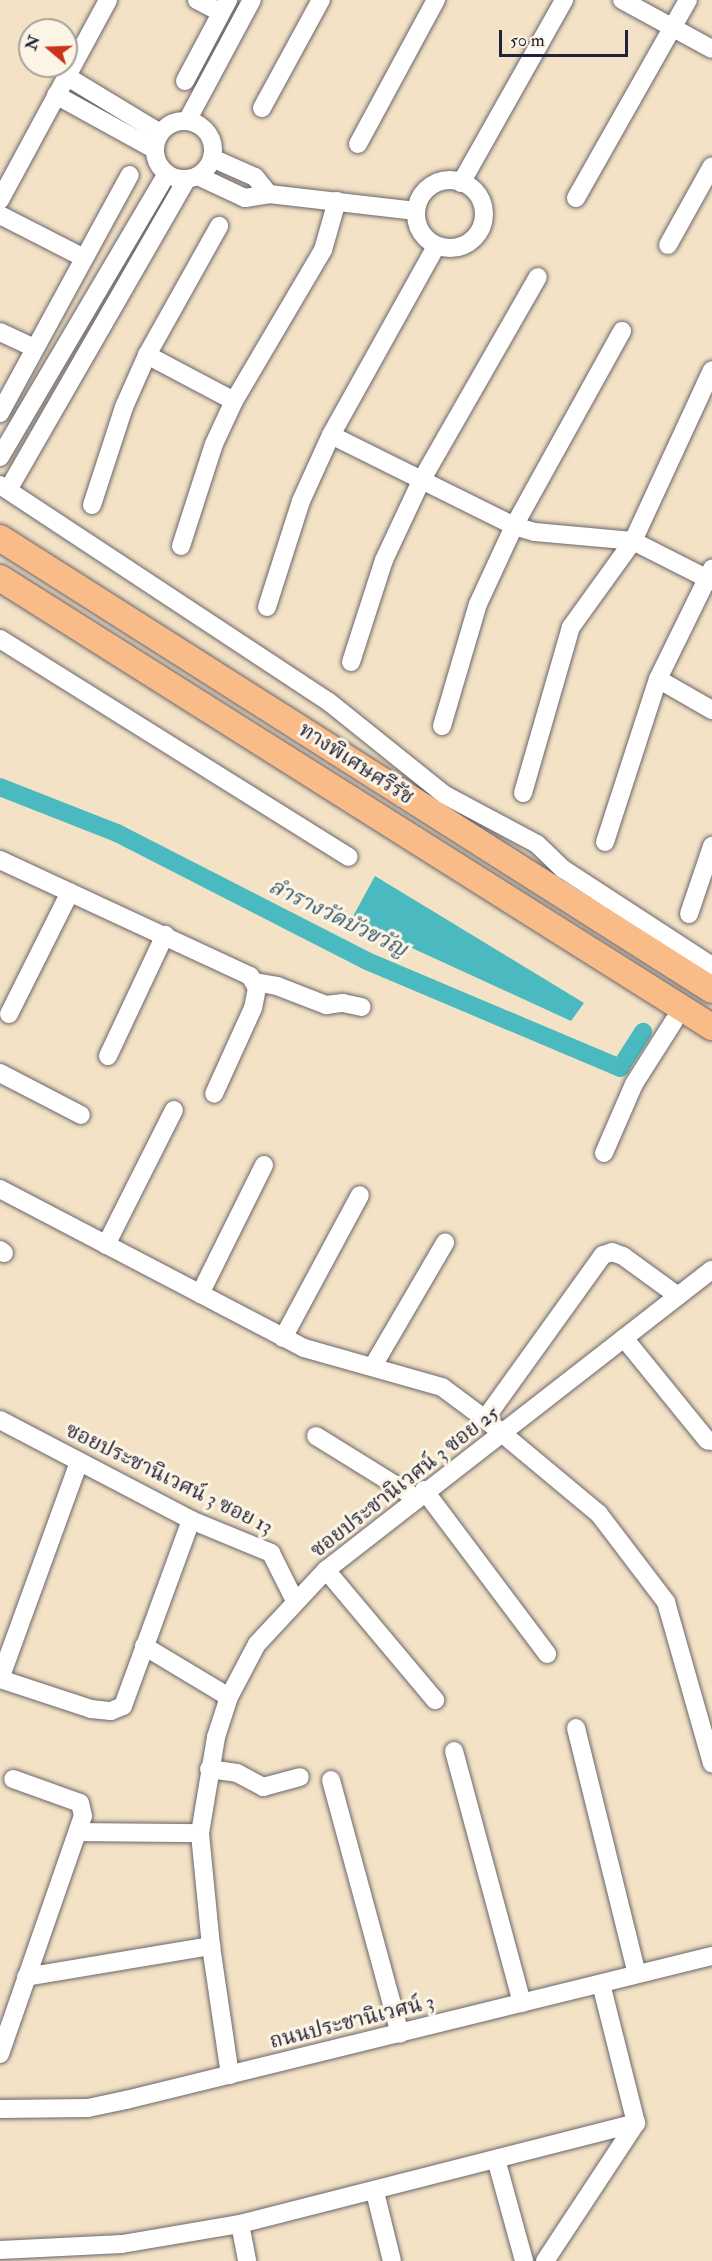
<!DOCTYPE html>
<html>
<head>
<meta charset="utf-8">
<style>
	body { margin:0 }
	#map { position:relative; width:712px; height:2261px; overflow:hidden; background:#f3e2c5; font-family:"IM FELL Double Pica","Noto Serif Thai",serif }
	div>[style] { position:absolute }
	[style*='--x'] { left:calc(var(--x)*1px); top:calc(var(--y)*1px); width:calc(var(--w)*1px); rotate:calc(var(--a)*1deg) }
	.water>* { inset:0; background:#4bbac0 }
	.canal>* { height:18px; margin:-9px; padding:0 9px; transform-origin:9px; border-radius:9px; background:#4bbac0 }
	.roads { filter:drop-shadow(0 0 2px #6b656b) drop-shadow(0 0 2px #6b656b) }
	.minor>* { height:18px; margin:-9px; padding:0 9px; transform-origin:9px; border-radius:9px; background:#fff }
	.minor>.ring { margin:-9px; padding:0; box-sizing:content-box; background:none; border:18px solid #fff; border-radius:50% }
	.highway>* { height:26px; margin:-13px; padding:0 13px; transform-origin:13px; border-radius:13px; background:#f9bc89 }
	span { translate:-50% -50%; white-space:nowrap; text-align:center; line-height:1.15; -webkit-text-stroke:6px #fcf5e5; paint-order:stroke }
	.street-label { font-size:21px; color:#22223b }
	.water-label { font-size:22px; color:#30576a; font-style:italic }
	.north { position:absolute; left:18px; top:18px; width:60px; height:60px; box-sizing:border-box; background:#fcf5e5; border:2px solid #a5a1a1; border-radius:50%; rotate:289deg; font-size:16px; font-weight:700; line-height:24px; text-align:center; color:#22223b }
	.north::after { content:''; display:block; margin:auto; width:21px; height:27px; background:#c8321e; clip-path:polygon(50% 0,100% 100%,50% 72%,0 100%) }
	.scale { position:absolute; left:499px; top:30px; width:129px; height:27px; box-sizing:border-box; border:3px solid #22223b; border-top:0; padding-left:8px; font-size:18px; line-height:21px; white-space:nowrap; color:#22223b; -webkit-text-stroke:4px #fcf5e5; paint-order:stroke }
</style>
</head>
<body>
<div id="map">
	<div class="water">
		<div style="clip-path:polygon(375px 876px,584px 1003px,571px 1021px,351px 920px)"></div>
	</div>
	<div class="canal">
		<div style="--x:0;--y:787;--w:126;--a:21.5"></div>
		<div style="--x:117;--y:833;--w:281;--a:27.1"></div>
		<div style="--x:367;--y:961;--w:275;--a:22.9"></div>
		<div style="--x:620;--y:1068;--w:43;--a:-57.4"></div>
	</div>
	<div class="roads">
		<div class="minor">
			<div style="--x:197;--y:0;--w:27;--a:28"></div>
			<div style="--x:622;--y:0;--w:102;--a:28.6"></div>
			<div style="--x:66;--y:76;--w:110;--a:31.2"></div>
			<div style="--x:185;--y:81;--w:92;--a:-62"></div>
			<div style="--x:56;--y:95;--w:112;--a:28.9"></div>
			<div style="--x:262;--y:108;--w:123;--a:-61.4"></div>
			<div class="ring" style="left:155px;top:121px;width:40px;height:40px"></div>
			<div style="--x:187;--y:121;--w:137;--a:-61.8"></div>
			<div style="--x:358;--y:144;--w:164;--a:-61.6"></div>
			<div style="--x:212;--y:158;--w:47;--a:23.8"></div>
			<div style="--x:255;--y:177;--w:22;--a:51"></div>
			<div style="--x:198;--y:176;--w:52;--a:25.1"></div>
			<div style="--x:245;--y:198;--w:24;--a:-9"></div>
			<div style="--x:269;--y:194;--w:148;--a:6.6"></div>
			<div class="ring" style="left:416px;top:180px;width:50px;height:50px"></div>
			<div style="--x:461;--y:183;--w:210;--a:-60.6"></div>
			<div style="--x:576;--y:198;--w:227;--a:-60.5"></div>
			<div style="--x:0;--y:200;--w:227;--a:-61.6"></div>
			<div style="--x:0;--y:215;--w:94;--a:27.1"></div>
			<div style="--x:668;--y:245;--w:90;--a:-60.9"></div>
			<div style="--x:0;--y:332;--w:38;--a:25"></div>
			<div style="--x:147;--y:355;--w:98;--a:27.9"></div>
			<div style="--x:0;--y:413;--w:271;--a:-61.4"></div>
			<div style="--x:331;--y:435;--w:204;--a:26.4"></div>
			<div style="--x:514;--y:526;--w:22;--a:16"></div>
			<div style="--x:535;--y:532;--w:98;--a:5.2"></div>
			<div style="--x:633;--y:541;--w:89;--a:26.9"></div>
			<div style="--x:0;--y:457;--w:329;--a:-59.5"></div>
			<div style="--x:0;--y:485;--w:394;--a:33.4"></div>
			<div style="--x:329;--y:702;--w:149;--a:38.7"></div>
			<div style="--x:445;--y:795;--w:104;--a:28"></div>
			<div style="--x:537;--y:844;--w:36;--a:44"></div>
			<div style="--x:563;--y:869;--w:178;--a:33.1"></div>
			<div style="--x:8;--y:490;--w:357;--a:-60.1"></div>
			<div style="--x:92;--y:505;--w:103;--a:-71.9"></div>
			<div style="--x:124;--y:407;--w:57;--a:-66.1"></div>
			<div style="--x:147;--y:355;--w:148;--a:-60.8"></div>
			<div style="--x:181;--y:546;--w:107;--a:-72.1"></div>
			<div style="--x:214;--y:444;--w:47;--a:-65.1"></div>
			<div style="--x:234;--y:401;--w:175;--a:-59.5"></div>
			<div style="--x:323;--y:250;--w:51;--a:-74.1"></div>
			<div style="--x:267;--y:607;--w:111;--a:-72.2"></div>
			<div style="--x:301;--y:501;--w:72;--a:-65.6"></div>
			<div style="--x:331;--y:435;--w:216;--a:-60.9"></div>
			<div style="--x:0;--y:639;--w:411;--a:32"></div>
			<div style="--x:351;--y:662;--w:107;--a:-72.1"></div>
			<div style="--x:384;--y:560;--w:87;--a:-64.9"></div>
			<div style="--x:421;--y:481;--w:235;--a:-60.2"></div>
			<div style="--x:658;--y:679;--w:62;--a:29.9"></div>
			<div style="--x:442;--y:726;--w:127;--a:-73.6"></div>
			<div style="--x:478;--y:604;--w:86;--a:-65.2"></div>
			<div style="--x:514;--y:526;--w:223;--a:-61"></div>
			<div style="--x:523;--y:793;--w:173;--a:-73.9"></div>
			<div style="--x:571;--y:627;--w:106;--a:-54.2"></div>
			<div style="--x:633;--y:541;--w:188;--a:-65.2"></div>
			<div style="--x:605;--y:842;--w:171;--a:-72"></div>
			<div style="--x:658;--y:679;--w:123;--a:-63.9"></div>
			<div style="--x:0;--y:860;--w:276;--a:24.9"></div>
			<div style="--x:250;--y:976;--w:14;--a:60"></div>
			<div style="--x:257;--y:988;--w:20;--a:101"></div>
			<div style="--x:253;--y:1008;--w:94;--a:114.4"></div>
			<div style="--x:689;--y:914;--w:72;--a:-71.3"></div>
			<div style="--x:255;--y:982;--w:22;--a:10"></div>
			<div style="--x:277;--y:986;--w:53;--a:21.2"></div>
			<div style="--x:326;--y:1005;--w:17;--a:-7"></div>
			<div style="--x:343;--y:1003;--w:19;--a:12"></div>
			<div style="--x:9;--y:1014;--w:136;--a:-63.4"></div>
			<div style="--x:108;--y:1056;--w:134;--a:-64.8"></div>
			<div style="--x:0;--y:1073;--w:91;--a:27.4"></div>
			<div style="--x:604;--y:1153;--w:75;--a:-66.5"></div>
			<div style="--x:634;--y:1084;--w:75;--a:-57.6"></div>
			<div style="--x:0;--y:1189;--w:343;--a:27.6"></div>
			<div style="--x:304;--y:1348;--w:143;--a:15.8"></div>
			<div style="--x:442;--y:1387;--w:54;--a:36.7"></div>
			<div style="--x:485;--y:1419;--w:148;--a:39.8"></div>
			<div style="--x:599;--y:1514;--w:111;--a:52.7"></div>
			<div style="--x:666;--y:1602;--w:168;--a:74.1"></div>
			<div style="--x:106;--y:1245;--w:151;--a:-63.3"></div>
			<div style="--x:0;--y:1250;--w:5;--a:37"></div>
			<div style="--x:200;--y:1294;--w:144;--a:-63.6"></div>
			<div style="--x:283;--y:1338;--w:162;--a:-61.7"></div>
			<div style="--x:624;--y:1338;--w:132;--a:50.9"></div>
			<div style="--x:707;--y:1440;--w:5;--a:11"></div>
			<div style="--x:373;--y:1366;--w:143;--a:-59.7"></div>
			<div style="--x:485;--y:1419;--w:202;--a:-54.3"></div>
			<div style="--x:603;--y:1255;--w:9;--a:-18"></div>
			<div style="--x:612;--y:1252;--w:12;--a:20"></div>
			<div style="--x:623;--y:1256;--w:68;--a:36"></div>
			<div style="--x:0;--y:1420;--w:216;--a:27.6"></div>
			<div style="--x:191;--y:1520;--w:87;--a:22.4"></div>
			<div style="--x:271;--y:1553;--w:54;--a:63.4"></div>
			<div style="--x:316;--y:1436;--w:118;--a:31.8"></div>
			<div style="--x:424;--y:1490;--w:205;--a:53.1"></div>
			<div style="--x:326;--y:1570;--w:170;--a:50"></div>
			<div style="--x:144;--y:1646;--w:99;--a:31"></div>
			<div style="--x:0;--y:1679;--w:96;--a:18.2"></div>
			<div style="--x:91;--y:1709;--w:20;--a:6"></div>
			<div style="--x:111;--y:1711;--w:13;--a:-23"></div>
			<div style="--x:123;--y:1706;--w:198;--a:-69.9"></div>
			<div style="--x:0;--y:1679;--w:231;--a:-70"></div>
			<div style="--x:576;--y:1728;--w:253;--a:76.1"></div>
			<div style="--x:454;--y:1751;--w:261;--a:74.9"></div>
			<div style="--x:209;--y:1769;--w:28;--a:8"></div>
			<div style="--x:237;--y:1773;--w:30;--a:28"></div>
			<div style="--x:263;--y:1787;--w:38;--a:-15"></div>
			<div style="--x:331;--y:1780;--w:263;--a:74.8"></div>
			<div style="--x:80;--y:1832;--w:120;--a:0.5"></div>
			<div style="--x:26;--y:1977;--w:188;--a:-9.5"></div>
			<div style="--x:0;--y:2054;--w:252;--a:-70.8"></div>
			<div style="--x:83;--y:1816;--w:13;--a:-103"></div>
			<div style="--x:80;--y:1803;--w:71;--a:-160.3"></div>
			<div style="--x:230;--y:2075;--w:130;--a:-98.4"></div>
			<div style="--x:211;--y:1946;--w:114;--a:-95.6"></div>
			<div style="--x:200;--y:1833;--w:97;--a:-80.5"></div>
			<div style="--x:216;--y:1737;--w:42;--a:-72"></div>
			<div style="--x:229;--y:1697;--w:60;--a:-62.2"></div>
			<div style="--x:257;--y:1644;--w:101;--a:-47"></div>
			<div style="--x:326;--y:1570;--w:489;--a:-37.9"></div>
			<div style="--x:0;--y:2109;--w:88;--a:-0.7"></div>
			<div style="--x:88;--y:2108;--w:39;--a:-12"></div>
			<div style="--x:126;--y:2100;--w:603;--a:-13.81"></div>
			<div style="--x:496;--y:2159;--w:106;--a:74.6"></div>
			<div style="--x:375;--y:2192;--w:71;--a:76.2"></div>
			<div style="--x:240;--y:2224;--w:38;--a:79"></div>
			<div style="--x:0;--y:2250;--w:122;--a:-2.8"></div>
			<div style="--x:122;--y:2244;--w:120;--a:-9.6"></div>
			<div style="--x:240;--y:2224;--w:409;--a:-14.3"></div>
			<div style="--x:545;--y:2261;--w:165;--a:-56.6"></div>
			<div style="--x:636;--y:2123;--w:143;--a:-104.1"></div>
		</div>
		<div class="highway">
			<div style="--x:0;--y:538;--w:843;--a:32.41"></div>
			<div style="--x:0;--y:578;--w:842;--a:32.24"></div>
		</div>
	</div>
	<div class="street-label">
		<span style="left:356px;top:764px;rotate:33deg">ทางพิเศษศรีรัช</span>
		<span style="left:169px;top:1479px;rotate:26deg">ซอยประชานิเวศน์ 3 ซอย 13</span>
		<span style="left:405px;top:1482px;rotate:-38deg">ซอยประชานิเวศน์ 3 ซอย 25</span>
		<span style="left:352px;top:2022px;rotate:-14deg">ถนนประชานิเวศน์ 3</span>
	</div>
	<div class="water-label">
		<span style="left:338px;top:918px;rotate:26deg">ลำรางวัดบัวขวัญ</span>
	</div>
	<div class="north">N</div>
	<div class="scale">50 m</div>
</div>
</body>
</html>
